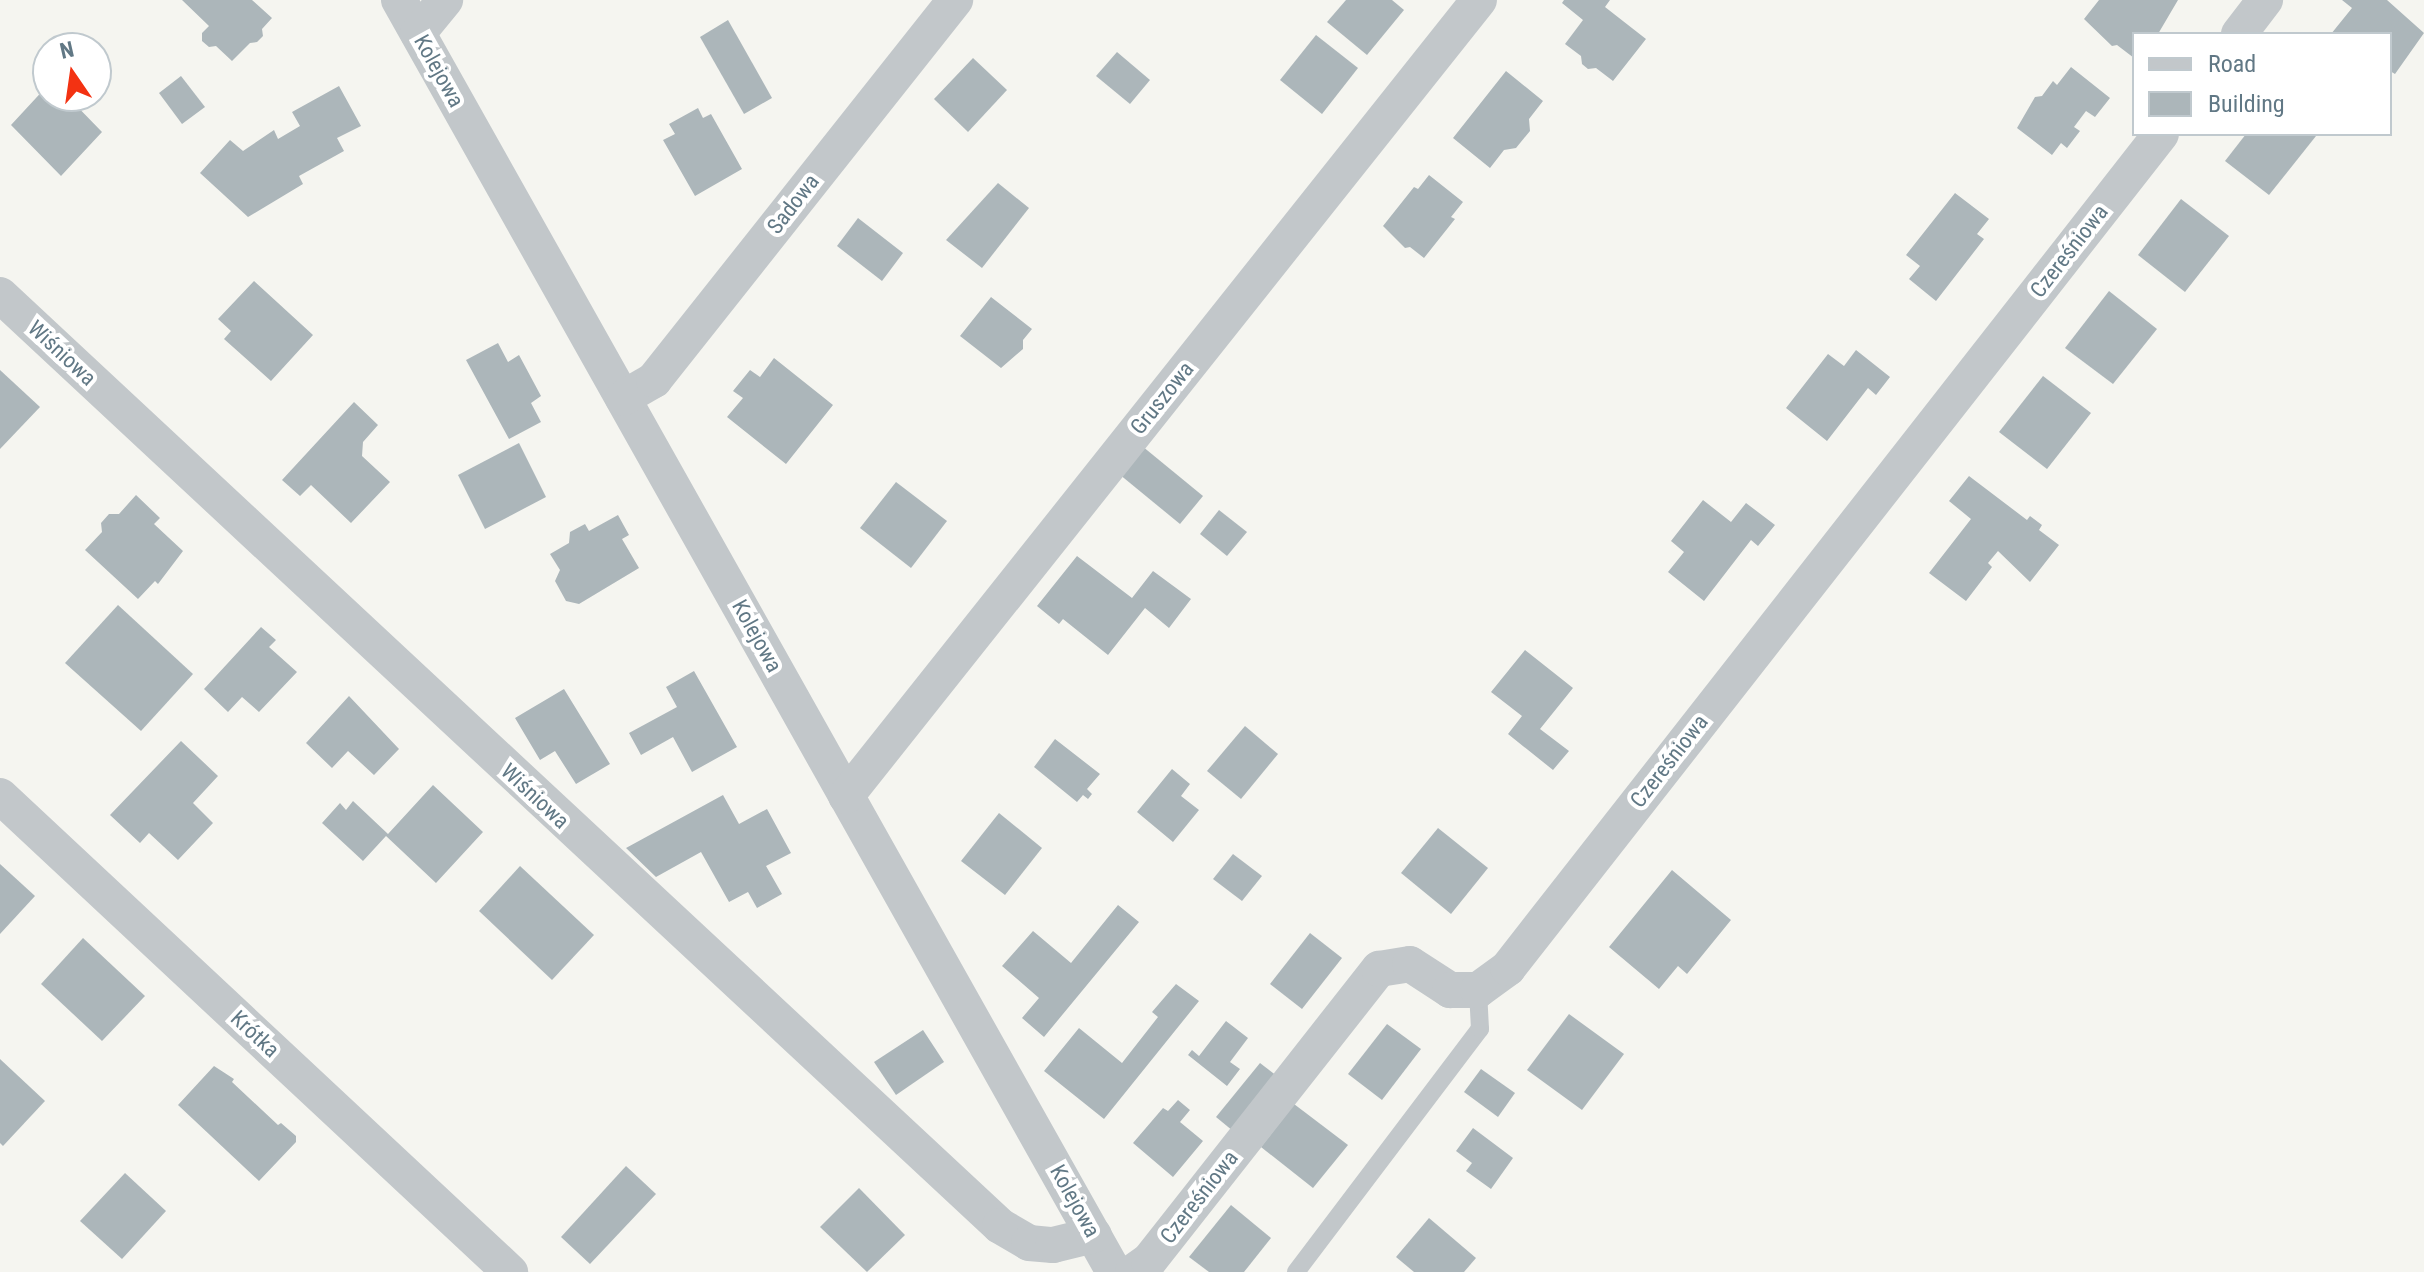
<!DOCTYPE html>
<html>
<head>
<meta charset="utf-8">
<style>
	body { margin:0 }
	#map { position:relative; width:2424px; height:1272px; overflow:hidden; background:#f5f5f0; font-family:"Roboto Condensed",sans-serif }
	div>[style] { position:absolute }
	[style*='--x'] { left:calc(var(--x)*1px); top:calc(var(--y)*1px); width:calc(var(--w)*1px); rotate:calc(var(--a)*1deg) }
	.building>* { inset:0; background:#acb6ba }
	.service>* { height:18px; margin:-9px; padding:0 9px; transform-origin:9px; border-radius:9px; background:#c2c7ca }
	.minor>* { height:36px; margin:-18px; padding:0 18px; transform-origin:18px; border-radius:18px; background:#c2c7ca }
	span { translate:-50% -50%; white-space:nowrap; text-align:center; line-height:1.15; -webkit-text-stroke:8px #fff; paint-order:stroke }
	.street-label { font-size:22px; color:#617885 }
	.legend { position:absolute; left:2132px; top:32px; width:260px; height:104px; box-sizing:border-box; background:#fff; border:2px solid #c0c9ce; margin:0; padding:10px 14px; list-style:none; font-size:24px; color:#617885 }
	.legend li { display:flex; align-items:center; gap:16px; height:40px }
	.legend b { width:40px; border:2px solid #c0c9ce }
	.north { position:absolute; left:32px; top:32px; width:80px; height:80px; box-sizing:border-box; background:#fff; border:2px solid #c0c9ce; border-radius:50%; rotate:347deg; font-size:22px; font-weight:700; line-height:32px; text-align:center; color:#617885 }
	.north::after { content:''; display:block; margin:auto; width:28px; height:36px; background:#f33212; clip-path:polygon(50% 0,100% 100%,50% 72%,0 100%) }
</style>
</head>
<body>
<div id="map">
	<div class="building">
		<div style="clip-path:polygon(182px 0,252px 0,272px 18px,262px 29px,263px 36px,257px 42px,250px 43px,232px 61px,216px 46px,209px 47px,202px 41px,202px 33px,209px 26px)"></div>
		<div style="clip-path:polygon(1346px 0,1392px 0,1404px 10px,1367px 55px,1327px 22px)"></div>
		<div style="clip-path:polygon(1564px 0,1610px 0,1605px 7px,1646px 39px,1613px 81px,1596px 68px,1588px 69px,1582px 64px,1581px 56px,1565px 44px,1583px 20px,1562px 3px)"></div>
		<div style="clip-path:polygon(2099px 0,2178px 0,2158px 34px,2134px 34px,2134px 58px,2117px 45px,2112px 46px,2084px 19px)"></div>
		<div style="clip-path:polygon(2342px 0,2387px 0,2424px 33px,2395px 74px,2390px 71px,2390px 34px,2331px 34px,2352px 8px)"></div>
		<div style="clip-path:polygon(728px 20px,772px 98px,744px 114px,700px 37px)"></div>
		<div style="clip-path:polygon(1316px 35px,1358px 68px,1322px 114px,1280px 80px)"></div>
		<div style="clip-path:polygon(1117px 52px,1150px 80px,1130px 104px,1096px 76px)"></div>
		<div style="clip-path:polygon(973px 58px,1007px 90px,968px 132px,934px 99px)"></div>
		<div style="clip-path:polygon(2071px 67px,2110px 98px,2095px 117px,2086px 111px,2074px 127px,2080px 131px,2067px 148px,2061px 143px,2052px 155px,2017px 128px,2035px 97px,2042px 96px,2053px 81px,2057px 85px)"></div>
		<div style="clip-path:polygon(1506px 71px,1543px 101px,1529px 119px,1530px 131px,1516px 148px,1504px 150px,1490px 168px,1453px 138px)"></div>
		<div style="clip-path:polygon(181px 76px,205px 107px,182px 124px,159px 93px)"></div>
		<div style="clip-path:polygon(48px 85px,48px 96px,67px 96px,102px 132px,61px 176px,11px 125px)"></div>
		<div style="clip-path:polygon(339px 86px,361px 126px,337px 138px,344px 151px,299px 176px,303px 184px,248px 217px,200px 173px,230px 140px,243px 151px,274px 130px,278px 139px,300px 126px,292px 112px)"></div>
		<div style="clip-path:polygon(698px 108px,703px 118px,711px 114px,742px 169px,695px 196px,663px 140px,675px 134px,669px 124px)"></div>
		<div style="clip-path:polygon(2246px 134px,2313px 134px,2316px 136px,2269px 195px,2225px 161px)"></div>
		<div style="clip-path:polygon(1429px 175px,1463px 202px,1451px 217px,1455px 219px,1424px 258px,1410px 247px,1405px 248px,1383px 226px,1414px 187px,1418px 189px)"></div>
		<div style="clip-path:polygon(998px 183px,1029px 208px,982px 268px,946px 240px)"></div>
		<div style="clip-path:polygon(1955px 193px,1989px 219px,1977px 234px,1984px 239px,1936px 301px,1909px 279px,1920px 266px,1906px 255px)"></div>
		<div style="clip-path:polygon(2181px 199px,2229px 236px,2185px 292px,2138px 255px)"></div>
		<div style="clip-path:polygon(858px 218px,903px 253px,882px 281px,837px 246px)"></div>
		<div style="clip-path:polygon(254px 281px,313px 335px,271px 381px,224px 339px,231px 331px,218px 319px)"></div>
		<div style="clip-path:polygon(2109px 291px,2157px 329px,2113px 384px,2065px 348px)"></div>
		<div style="clip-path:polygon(991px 297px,1032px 329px,1023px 340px,1023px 349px,1001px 368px,960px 336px)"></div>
		<div style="clip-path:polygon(498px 343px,508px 362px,519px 355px,541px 396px,531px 403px,541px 422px,509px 439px,466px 360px)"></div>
		<div style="clip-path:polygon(1856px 350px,1890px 377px,1876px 395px,1868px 388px,1827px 441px,1786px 408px,1828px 354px,1844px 366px)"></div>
		<div style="clip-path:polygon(774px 358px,833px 405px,786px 464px,727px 417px,743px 398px,733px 391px,750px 370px,760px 377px)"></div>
		<div style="clip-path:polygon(0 370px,40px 407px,0 449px)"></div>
		<div style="clip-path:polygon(2043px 376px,2091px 413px,2047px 469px,1999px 432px)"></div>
		<div style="clip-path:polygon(354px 402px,378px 425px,363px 442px,362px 456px,390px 482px,351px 523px,311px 485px,300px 496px,282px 480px)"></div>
		<div style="clip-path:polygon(519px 443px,546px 497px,485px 529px,458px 475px)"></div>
		<div style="clip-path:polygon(1142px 446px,1203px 496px,1180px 524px,1119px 474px)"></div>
		<div style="clip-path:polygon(1969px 476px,2027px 520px,2030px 516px,2042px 525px,2039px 530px,2059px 545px,2030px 582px,1998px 551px,1988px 563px,1992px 567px,1966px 601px,1929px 573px,1971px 519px,1949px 501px)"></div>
		<div style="clip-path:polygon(896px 482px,947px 521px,911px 568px,860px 528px)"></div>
		<div style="clip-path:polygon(136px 495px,160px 518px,154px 524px,183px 551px,158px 584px,155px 581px,138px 599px,85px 550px,102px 532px,101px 523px,109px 514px,119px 514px)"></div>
		<div style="clip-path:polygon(1703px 500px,1731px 522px,1746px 503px,1775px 525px,1758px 546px,1751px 540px,1704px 601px,1668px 572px,1684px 552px,1671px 541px)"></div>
		<div style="clip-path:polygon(1219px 510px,1247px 532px,1227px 556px,1200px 534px)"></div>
		<div style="clip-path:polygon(618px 515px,629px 535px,622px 539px,639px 568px,579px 604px,566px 601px,555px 581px,560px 570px,550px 554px,569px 543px,570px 532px,585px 524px,589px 531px)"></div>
		<div style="clip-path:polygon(1077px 556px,1132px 598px,1153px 571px,1191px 599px,1169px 628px,1145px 608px,1108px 655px,1063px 619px,1059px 624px,1037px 606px)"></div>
		<div style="clip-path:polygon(118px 605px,193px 674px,141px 731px,65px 663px)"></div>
		<div style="clip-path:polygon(261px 627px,276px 640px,269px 647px,297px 672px,259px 712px,242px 697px,228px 712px,204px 689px)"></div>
		<div style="clip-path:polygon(1525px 650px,1573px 688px,1540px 729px,1569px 751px,1553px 770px,1508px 734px,1522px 716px,1491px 692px)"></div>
		<div style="clip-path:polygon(694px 671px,737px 747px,692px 772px,673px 737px,641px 755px,629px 733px,677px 707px,666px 687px)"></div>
		<div style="clip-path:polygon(564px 689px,610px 764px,576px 784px,555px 751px,540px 760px,515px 718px)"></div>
		<div style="clip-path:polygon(349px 696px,399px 749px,374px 775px,348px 751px,332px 768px,306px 743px)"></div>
		<div style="clip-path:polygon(1245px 726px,1278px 754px,1241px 799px,1207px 771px)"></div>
		<div style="clip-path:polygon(1055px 739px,1100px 774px,1087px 789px,1092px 794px,1088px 799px,1083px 795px,1077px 802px,1034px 767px)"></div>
		<div style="clip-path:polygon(181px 741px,218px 776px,193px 803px,213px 823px,178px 860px,149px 833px,140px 843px,110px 815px)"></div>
		<div style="clip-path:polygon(1172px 769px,1190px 784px,1181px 796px,1199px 810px,1173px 842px,1137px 812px)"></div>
		<div style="clip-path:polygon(433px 785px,483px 832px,436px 883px,386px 836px,363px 861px,322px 823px,340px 803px,346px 810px,353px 801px,388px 834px)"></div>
		<div style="clip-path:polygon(723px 795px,739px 824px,767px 809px,791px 853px,766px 866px,782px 894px,757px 908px,748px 892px,729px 902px,701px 852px,656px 877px,626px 848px)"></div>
		<div style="clip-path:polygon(999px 813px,1042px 848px,1005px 895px,961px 861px)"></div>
		<div style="clip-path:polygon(1438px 828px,1488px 868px,1451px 914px,1401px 873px)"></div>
		<div style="clip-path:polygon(1233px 854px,1262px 876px,1242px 901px,1213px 879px)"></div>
		<div style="clip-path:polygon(0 864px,35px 896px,0 934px)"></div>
		<div style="clip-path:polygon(520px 866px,594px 935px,552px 980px,479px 911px)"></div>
		<div style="clip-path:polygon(1672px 870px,1731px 920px,1687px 974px,1678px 966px,1659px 989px,1609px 947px)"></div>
		<div style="clip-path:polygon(1118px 905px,1139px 922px,1044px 1037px,1022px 1018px,1039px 998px,1002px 966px,1033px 931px,1071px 963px)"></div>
		<div style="clip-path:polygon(1310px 933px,1342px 958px,1302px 1009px,1270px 984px)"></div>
		<div style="clip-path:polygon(83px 938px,145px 996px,102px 1041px,41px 984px)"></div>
		<div style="clip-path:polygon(1176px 984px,1199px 1001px,1104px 1119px,1044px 1071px,1079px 1028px,1122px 1063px,1158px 1017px,1152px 1012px)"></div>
		<div style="clip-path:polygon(1569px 1014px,1624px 1054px,1582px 1110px,1527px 1070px)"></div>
		<div style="clip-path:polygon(1226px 1021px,1248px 1038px,1230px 1062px,1240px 1069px,1227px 1086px,1188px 1055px,1192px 1050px,1199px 1056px)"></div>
		<div style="clip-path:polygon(1387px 1024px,1421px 1049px,1382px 1100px,1348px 1074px)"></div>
		<div style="clip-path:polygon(923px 1030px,944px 1062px,896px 1095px,874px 1062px)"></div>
		<div style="clip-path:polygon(0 1059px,45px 1101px,3px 1146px,0 1143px)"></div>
		<div style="clip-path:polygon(1260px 1063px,1277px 1076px,1233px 1131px,1216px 1117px)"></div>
		<div style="clip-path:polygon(214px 1066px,234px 1079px,232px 1082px,278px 1125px,281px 1123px,296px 1136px,296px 1142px,259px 1181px,178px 1105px)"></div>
		<div style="clip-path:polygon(1481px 1069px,1515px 1093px,1498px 1117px,1464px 1092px)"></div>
		<div style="clip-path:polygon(1178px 1100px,1190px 1110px,1180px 1122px,1203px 1141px,1173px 1177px,1133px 1143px,1163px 1108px,1168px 1111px)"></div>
		<div style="clip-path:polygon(1294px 1104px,1348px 1145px,1313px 1188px,1261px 1147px)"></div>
		<div style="clip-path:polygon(1473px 1128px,1513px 1158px,1491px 1189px,1466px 1171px,1472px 1163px,1456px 1151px)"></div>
		<div style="clip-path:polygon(626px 1166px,656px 1194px,590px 1264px,561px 1237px)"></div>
		<div style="clip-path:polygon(125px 1173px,166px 1211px,122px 1259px,80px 1221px)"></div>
		<div style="clip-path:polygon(859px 1188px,905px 1235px,867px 1272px,820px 1227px)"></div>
		<div style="clip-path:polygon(1231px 1205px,1271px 1238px,1244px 1272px,1209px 1272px,1189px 1257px)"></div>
		<div style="clip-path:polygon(1429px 1218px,1476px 1258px,1464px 1272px,1414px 1272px,1396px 1257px)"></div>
	</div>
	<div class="service">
		<div style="--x:1296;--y:1272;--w:305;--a:-52.9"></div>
		<div style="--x:1480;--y:1029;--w:39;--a:-93"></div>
	</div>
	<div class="minor">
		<div style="--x:399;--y:0;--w:1459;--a:60.66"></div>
		<div style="--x:418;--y:33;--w:43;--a:-50.7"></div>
		<div style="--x:2239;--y:34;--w:43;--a:-52.6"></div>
		<div style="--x:0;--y:295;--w:1366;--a:42.95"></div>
		<div style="--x:1000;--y:1226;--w:34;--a:30"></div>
		<div style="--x:1029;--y:1243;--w:24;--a:5"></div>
		<div style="--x:1053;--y:1245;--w:42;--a:-13.7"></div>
		<div style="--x:623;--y:398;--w:36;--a:-30"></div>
		<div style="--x:654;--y:380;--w:485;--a:-51.6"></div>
		<div style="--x:0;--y:796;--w:698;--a:43.03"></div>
		<div style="--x:846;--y:796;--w:1017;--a:-51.51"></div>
		<div style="--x:1133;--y:1272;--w:19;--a:-35"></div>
		<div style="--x:1149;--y:1261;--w:372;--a:-51.8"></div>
		<div style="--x:1379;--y:969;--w:31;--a:-9"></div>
		<div style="--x:1410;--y:964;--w:48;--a:33"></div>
		<div style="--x:1450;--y:990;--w:28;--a:0"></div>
		<div style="--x:1478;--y:990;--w:37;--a:-36"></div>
		<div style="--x:1508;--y:968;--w:1059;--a:-51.94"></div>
	</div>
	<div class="street-label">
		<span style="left:439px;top:71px;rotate:61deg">Kolejowa</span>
		<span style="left:793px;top:204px;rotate:-52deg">Sadowa</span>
		<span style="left:2069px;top:251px;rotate:-52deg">Czereśniowa</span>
		<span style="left:62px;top:353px;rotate:43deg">Wiśniowa</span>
		<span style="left:1162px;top:398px;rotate:-51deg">Gruszowa</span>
		<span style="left:757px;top:636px;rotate:61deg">Kolejowa</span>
		<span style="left:1669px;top:761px;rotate:-52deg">Czereśniowa</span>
		<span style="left:535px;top:796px;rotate:43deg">Wiśniowa</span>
		<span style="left:255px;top:1034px;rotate:43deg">Krótka</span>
		<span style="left:1199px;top:1197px;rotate:-52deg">Czereśniowa</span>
		<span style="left:1075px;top:1201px;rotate:61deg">Kolejowa</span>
	</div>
	<ul class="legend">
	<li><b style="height:10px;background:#c2c7ca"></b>Road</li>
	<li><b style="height:22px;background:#acb6ba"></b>Building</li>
	</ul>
	<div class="north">N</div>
</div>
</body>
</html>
